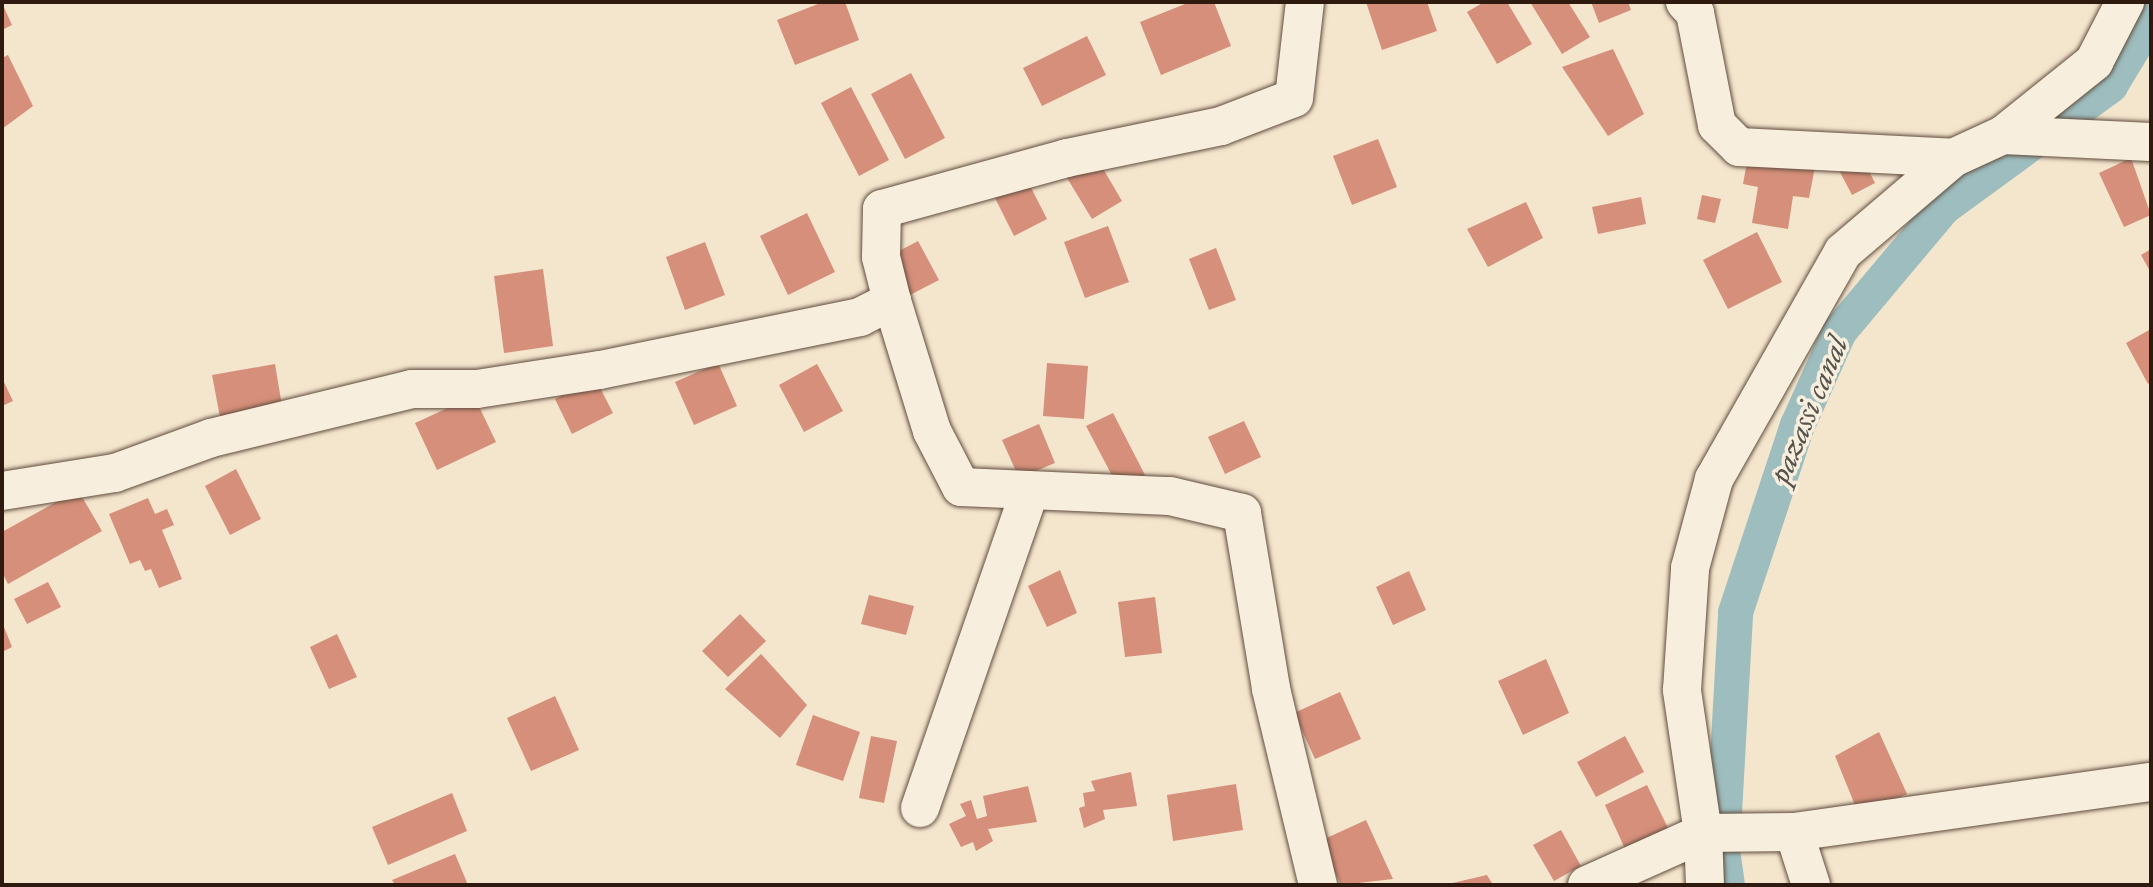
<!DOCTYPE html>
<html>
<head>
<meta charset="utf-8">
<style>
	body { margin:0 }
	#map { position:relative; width:2153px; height:887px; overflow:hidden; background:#f4e5cd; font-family:"IM FELL Great Primer",serif }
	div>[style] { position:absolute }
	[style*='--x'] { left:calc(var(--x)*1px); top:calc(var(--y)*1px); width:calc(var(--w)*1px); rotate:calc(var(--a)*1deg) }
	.canal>* { height:35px; margin:-17.5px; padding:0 17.5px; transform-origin:17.5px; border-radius:17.5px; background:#9dbdbe }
	.building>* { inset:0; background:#d58f7a }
	.roads { filter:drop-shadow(0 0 2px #604d3e) drop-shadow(0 0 2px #604d3e) }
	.minor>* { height:38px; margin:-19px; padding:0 19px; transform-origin:19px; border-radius:19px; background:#f8eede }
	span { translate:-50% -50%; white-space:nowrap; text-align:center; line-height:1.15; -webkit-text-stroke:7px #f8eede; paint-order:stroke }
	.water-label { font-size:30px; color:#55534c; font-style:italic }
	.frame { position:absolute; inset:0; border:4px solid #2e1a0e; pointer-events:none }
</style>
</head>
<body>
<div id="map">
	<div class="canal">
		<div style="--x:1727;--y:885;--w:37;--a:-98"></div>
		<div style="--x:1722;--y:848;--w:236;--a:-86.8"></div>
		<div style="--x:1735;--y:612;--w:197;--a:-71.7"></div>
		<div style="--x:1797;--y:425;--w:103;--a:-65.9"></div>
		<div style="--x:1839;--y:331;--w:162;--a:-50"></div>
		<div style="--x:1943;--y:207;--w:207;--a:-36.1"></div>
		<div style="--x:2110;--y:85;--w:79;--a:-58.9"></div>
	</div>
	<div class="building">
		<div style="clip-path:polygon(823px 2px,845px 2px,859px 40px,795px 65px,777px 20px)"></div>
		<div style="clip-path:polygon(1190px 2px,1214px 2px,1231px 46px,1161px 75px,1140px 22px)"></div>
		<div style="clip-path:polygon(1366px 2px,1427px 2px,1437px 31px,1382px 50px)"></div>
		<div style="clip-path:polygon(1484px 2px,1507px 2px,1532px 44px,1497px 64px,1467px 12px)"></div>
		<div style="clip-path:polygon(1530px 2px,1568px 2px,1590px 37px,1562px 54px)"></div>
		<div style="clip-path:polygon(1591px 2px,1628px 2px,1631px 10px,1599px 23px)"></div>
		<div style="clip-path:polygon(2px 3px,12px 25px,2px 30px)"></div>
		<div style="clip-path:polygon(1087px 36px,1106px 75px,1042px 106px,1023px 68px)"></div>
		<div style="clip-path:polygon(1613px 49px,1644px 114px,1608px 136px,1562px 67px)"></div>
		<div style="clip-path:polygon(8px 55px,33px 106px,2px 129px,2px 58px)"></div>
		<div style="clip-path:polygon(911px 73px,945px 138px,905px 159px,871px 94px)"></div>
		<div style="clip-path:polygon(851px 87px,889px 160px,859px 176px,821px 103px)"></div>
		<div style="clip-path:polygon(1378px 139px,1397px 187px,1352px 205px,1333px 156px)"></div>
		<div style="clip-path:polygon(1095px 155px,1122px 201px,1092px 219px,1064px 173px)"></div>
		<div style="clip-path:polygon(1748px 156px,1815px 167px,1809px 198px,1793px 196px,1788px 229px,1752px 223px,1758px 187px,1743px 184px)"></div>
		<div style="clip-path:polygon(1862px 157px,1875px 183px,1852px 195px,1839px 170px)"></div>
		<div style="clip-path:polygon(2131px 158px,2151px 215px,2124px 227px,2099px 173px)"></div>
		<div style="clip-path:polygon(1025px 176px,1047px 219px,1014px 236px,992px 192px)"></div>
		<div style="clip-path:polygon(1702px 195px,1721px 199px,1715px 223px,1697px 219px)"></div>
		<div style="clip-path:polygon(1641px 197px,1646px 224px,1598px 234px,1592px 207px)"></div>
		<div style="clip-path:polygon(1526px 202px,1543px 238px,1488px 267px,1467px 229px)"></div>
		<div style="clip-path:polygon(807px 213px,835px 272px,788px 295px,760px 236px)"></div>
		<div style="clip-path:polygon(1108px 226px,1129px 282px,1085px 298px,1064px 242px)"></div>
		<div style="clip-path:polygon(1757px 232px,1782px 282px,1728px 309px,1703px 260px)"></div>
		<div style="clip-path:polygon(918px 241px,939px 280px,908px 296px,886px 258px)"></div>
		<div style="clip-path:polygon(705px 242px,725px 295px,685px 310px,666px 257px)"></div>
		<div style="clip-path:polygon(1216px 248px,1236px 300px,1209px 310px,1189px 259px)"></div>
		<div style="clip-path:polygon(2151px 249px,2151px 273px,2141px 255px)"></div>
		<div style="clip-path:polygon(543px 269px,553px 346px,504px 353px,494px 276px)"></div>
		<div style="clip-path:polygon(2151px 329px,2151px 382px,2148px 384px,2126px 343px)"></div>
		<div style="clip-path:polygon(718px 363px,737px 406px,694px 425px,675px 382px)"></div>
		<div style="clip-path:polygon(1047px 363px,1088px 366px,1084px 419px,1043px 416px)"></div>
		<div style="clip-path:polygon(275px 364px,282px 406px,220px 417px,212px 375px)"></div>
		<div style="clip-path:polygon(817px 364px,843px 411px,804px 432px,779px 385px)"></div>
		<div style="clip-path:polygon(2px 378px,13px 401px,2px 406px)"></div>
		<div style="clip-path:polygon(595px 378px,613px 413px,572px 434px,555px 399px)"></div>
		<div style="clip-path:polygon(474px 396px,496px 442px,437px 470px,415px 423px)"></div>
		<div style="clip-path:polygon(1113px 413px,1145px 475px,1119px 489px,1086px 426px)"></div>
		<div style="clip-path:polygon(1244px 421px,1261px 457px,1225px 474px,1208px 437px)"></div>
		<div style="clip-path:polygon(1039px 424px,1055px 463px,1019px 478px,1002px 440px)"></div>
		<div style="clip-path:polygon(236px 469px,261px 519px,230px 535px,205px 486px)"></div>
		<div style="clip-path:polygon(78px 490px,102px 531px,8px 584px,2px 572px,2px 532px)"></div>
		<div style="clip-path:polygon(148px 498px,155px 514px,167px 509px,174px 525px,162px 530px,182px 579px,159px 588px,151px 569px,145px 571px,140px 560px,130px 564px,109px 514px)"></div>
		<div style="clip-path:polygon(1060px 570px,1077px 613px,1047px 627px,1028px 586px)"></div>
		<div style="clip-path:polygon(1409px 571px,1426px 610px,1393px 625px,1376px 587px)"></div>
		<div style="clip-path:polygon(48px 582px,61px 607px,27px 624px,14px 599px)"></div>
		<div style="clip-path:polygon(869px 595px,914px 606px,906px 635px,861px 624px)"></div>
		<div style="clip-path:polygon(1155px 597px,1162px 653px,1125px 657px,1118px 602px)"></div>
		<div style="clip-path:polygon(740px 614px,766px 641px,728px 677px,702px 651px)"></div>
		<div style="clip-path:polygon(2px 622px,12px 647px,2px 652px)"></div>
		<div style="clip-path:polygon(337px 634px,357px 677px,329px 689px,310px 647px)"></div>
		<div style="clip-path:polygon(761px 654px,807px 705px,780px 738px,725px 689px)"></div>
		<div style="clip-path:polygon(1546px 659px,1569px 713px,1523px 735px,1498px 681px)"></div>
		<div style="clip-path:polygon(1340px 692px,1361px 739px,1315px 759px,1294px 713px)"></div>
		<div style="clip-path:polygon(555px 696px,579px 750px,531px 771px,507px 718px)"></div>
		<div style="clip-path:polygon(813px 715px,860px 732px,843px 781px,796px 765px)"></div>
		<div style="clip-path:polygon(1879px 732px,1907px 794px,1859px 815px,1835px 756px)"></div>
		<div style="clip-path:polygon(871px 736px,897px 741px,884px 803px,859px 798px)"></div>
		<div style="clip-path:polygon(1625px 736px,1644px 772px,1596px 797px,1577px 762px)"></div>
		<div style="clip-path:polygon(1131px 772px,1137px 806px,1103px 810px,1105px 819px,1084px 828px,1079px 808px,1085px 806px,1083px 793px,1095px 791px,1091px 781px)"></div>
		<div style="clip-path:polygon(1236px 784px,1243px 830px,1173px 841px,1167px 795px)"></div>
		<div style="clip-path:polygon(1647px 785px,1669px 830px,1626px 851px,1605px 805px)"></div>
		<div style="clip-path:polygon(1028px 786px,1037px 822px,988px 829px,993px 841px,976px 851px,973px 842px,961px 847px,949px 824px,966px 816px,960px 804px,971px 800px,977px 819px,987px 816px,983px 796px)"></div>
		<div style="clip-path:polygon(452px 793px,467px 831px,388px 865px,372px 827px)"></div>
		<div style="clip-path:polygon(1366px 820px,1393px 879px,1341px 885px,1320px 841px)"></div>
		<div style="clip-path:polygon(1561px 830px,1581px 866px,1554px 881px,1533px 845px)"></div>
		<div style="clip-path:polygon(455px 854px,468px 885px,395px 885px,392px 880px)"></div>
		<div style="clip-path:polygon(1487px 875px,1493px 885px,1448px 885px,1448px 884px)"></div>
	</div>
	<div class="roads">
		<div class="minor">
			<div style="--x:1685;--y:2;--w:15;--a:48"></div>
			<div style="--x:1695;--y:13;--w:114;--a:78.9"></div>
			<div style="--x:1717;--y:125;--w:31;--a:45"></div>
			<div style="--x:1739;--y:147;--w:214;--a:2.9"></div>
			<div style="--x:2003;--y:135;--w:148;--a:2.7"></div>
			<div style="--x:892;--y:301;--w:136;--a:72.9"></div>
			<div style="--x:932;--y:431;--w:63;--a:62.6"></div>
			<div style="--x:961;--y:487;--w:209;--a:2.5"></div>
			<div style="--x:1170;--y:496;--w:74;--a:13.3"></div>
			<div style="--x:1242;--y:513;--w:178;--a:80.6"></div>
			<div style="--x:1271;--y:689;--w:202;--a:76.5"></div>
			<div style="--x:2;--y:491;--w:114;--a:-9.1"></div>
			<div style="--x:115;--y:473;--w:102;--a:-20"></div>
			<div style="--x:211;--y:438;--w:207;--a:-13.7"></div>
			<div style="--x:412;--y:389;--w:65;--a:0"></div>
			<div style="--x:477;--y:389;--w:124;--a:-8.8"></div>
			<div style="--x:600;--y:370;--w:265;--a:-11.5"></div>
			<div style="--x:860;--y:317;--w:36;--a:-27"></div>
			<div style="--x:892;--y:301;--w:45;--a:-104"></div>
			<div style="--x:881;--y:257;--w:48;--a:-88.8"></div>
			<div style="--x:882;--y:209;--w:192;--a:-15.4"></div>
			<div style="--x:1067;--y:158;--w:157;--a:-11.7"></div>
			<div style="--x:1221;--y:126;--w:78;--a:-21"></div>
			<div style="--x:1294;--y:98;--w:97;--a:-83.5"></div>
			<div style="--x:920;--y:808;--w:336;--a:-70.9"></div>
			<div style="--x:1794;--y:832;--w:56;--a:72.2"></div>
			<div style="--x:1587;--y:885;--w:127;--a:-24.1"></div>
			<div style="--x:1703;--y:833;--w:145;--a:-98.4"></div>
			<div style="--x:1682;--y:690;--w:122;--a:-86.2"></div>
			<div style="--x:1690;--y:568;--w:92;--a:-74.9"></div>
			<div style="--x:1714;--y:479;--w:261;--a:-60.4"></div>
			<div style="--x:1843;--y:252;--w:145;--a:-40.5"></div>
			<div style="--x:1953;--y:158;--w:55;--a:-24.7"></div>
			<div style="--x:2003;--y:135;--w:117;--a:-38.7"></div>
			<div style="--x:2094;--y:62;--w:68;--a:-62.7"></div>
			<div style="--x:1705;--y:885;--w:52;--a:-92.2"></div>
			<div style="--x:1703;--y:833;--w:91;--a:-0.6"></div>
			<div style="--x:1794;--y:832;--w:360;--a:-8"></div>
		</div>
	</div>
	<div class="water-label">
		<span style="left:1809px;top:410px;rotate:-67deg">pazassi canal</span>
	</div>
	<div class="frame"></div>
</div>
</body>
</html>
